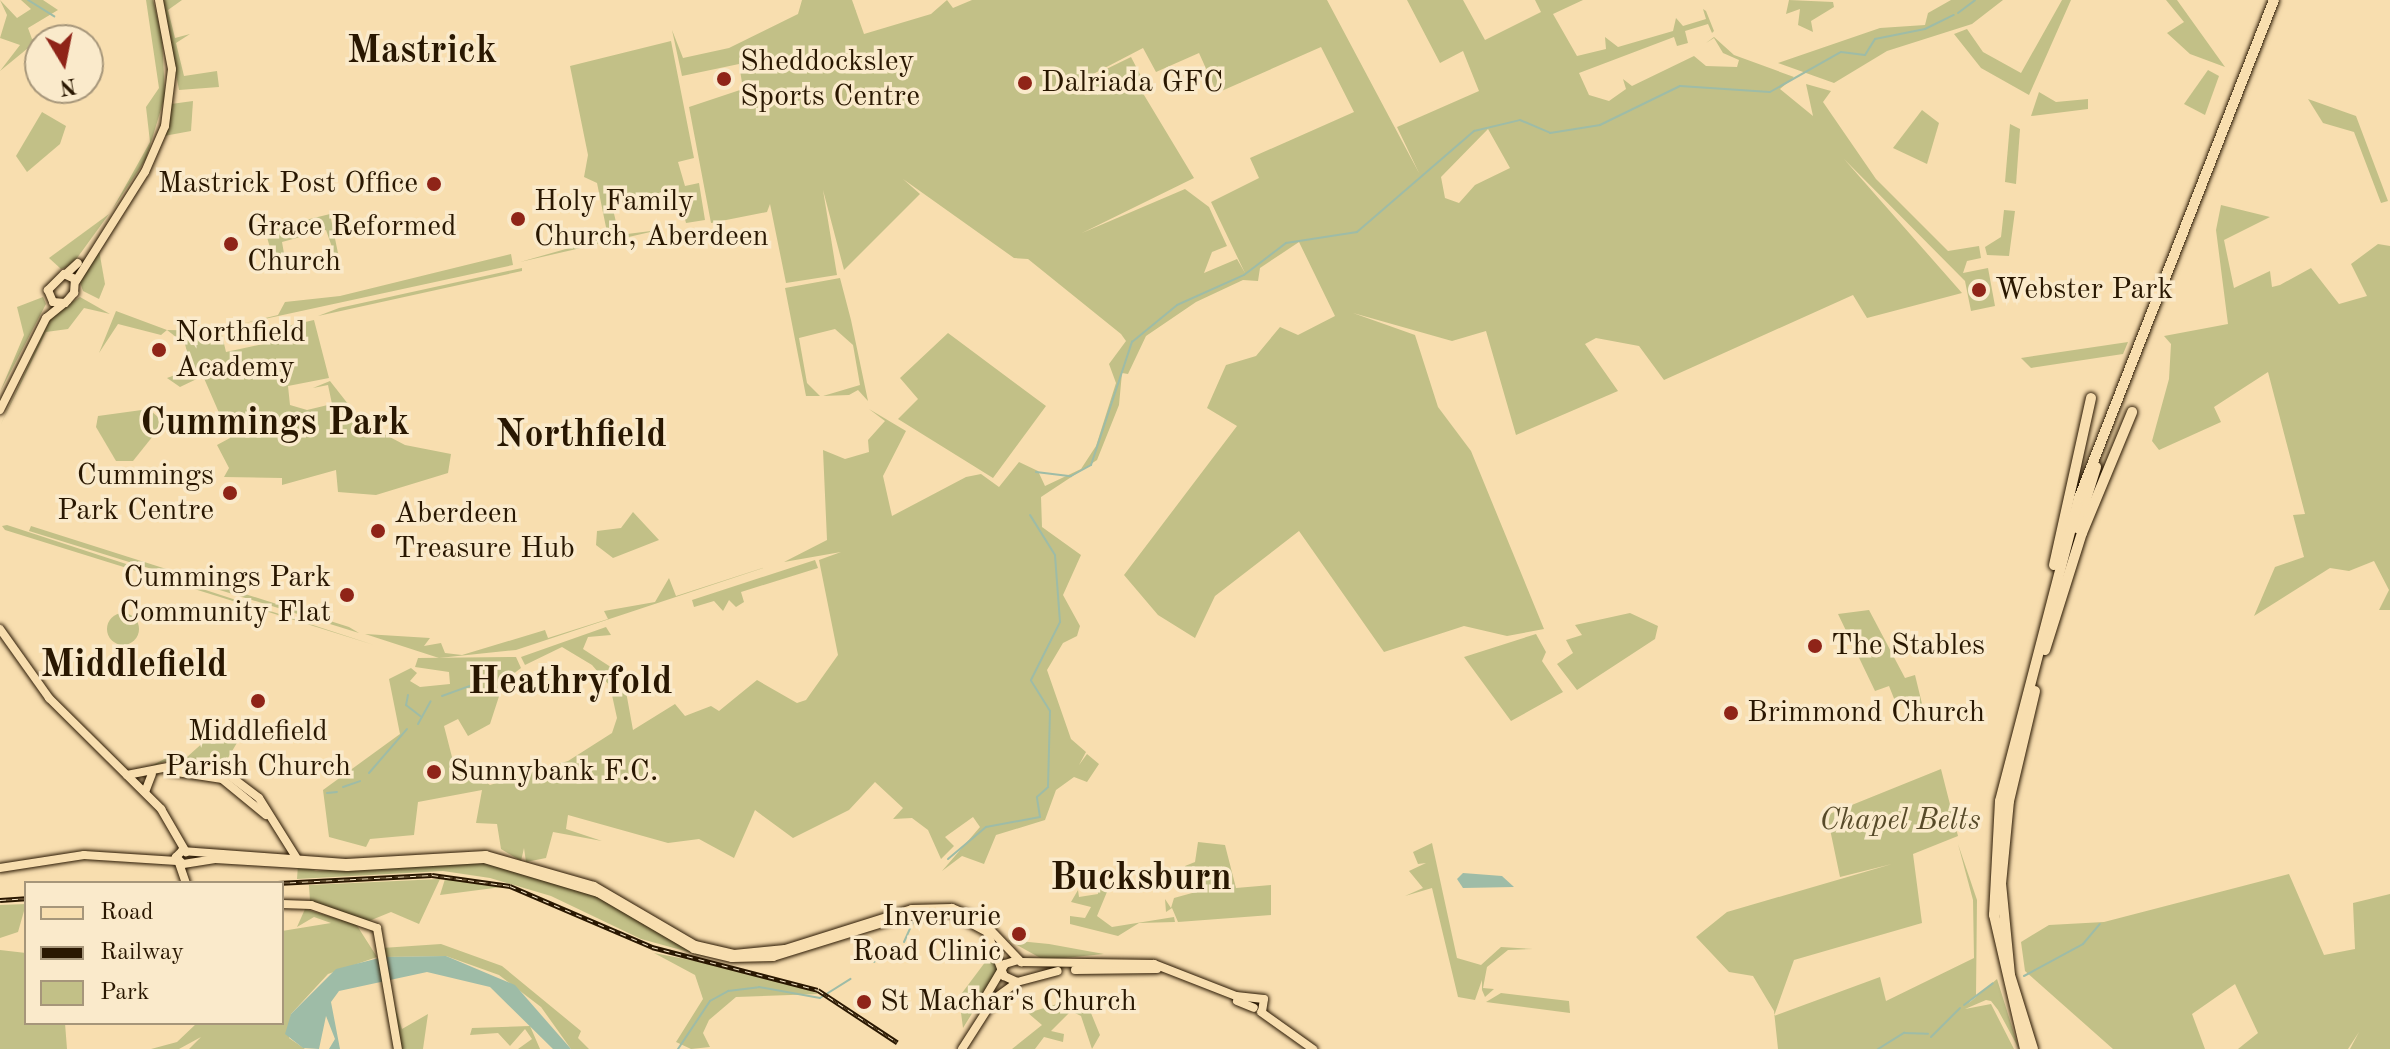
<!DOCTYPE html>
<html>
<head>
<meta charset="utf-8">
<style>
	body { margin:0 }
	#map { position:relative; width:2390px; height:1049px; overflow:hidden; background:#f8deaf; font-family:"Old Standard TT",serif }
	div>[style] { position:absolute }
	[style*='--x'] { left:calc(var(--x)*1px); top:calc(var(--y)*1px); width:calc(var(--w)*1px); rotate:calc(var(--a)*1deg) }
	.green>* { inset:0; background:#c2c087 }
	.round { border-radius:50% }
	.water>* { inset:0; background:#9ebca7 }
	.stream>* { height:2px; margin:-1px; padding:0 1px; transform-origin:1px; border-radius:1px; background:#9ebca7 }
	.roads { filter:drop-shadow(0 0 2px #291701) drop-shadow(0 0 2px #291701) }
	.primary>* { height:8px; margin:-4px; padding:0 4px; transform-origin:4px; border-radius:4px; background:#f8deaf }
	.highway>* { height:10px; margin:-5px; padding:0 5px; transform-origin:5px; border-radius:5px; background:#f8deaf }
	.rail>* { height:5px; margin-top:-2.5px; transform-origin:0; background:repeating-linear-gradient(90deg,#faeacb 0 6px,#291701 0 12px); box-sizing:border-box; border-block:2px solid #291701 }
	.dots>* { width:22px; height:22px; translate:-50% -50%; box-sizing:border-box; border:4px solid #faeacb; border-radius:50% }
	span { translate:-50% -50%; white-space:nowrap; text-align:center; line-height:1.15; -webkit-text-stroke:7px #faeacb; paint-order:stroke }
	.poi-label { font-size:30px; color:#291701 }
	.left { translate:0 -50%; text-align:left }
	.right { translate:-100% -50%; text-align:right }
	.park-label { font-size:30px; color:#574a29; font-style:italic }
	.district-label { font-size:38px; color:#291701; font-weight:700 }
	.legend { position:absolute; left:24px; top:881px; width:260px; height:144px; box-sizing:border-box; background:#faeacb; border:2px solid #a6967a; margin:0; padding:10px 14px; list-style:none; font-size:24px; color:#291701 }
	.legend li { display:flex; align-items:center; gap:16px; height:40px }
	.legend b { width:40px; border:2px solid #a6967a }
	.north { position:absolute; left:24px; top:24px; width:80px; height:80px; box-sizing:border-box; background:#faeacb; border:2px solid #a6967a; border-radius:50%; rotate:170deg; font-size:22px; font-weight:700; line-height:32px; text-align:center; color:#291701 }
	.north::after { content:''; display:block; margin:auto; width:28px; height:36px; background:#8f2418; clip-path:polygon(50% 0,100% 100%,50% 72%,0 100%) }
</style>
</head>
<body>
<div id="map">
	<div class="green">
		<div style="clip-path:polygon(0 0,17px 18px,31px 9px,21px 0,43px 0,58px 10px,28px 28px,32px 39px,44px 35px,0 71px,20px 45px,0 38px,7px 15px)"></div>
		<div style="clip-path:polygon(146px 0,153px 0,162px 37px,165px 96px,146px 159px,112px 210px,150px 142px,146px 107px,159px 88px)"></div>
		<div style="clip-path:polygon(162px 0,182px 0,168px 10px,175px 38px,190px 34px,176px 43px,184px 76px,217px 71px,219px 87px,179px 90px)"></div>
		<div style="clip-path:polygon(evenodd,802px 0,852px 0,864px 34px,931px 14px,947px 0,953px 8px,972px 0,1327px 0,1419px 173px,1397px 127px,1479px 91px,1463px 51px,1440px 63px,1407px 0,1463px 0,1485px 40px,1541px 12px,1535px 0,1583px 0,1553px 14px,1577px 56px,1606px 49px,1605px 37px,1618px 47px,1673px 31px,1676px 18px,1683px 26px,1706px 19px,1703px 9px,1706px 11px,1714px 31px,1712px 33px,1708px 24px,1685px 31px,1688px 43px,1677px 46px,1674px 37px,1579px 73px,1589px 95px,1609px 101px,1626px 89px,1623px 79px,1632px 86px,1694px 56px,1706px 66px,1737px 67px,1739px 60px,1723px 53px,1714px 38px,1706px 43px,1714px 37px,1734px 55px,1794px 77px,1780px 89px,1813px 116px,1806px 84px,1831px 91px,1823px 102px,1876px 179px,1948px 251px,1979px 246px,1981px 258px,1967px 261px,1963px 273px,1988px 268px,1995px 306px,1971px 311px,1965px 281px,1844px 159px,1962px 293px,1867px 318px,1853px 295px,1664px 380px,1639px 346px,1596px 338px,1585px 344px,1618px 391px,1516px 435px,1486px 331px,1452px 341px,1353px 313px,1415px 335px,1438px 407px,1471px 451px,1544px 629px,1507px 636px,1464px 626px,1384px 652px,1299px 531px,1215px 596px,1195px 638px,1158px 615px,1124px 575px,1237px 426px,1207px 408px,1226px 365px,1256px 356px,1280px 327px,1298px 335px,1335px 316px,1299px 242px,1260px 268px,1258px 281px,1243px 280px,1196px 302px,1146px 336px,1128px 374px,1122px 373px,1119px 405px,1097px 460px,1041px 497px,1042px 527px,1081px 555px,1063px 595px,1080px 626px,1077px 636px,1063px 643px,1047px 670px,1071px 739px,1086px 752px,1079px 765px,1087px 754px,1099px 764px,1087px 782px,1074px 777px,1056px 790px,1045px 820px,996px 835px,984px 864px,962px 856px,942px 871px,980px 827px,973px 817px,945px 837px,954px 846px,941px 859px,928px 830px,912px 818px,893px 819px,903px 808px,875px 782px,849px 810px,793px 838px,755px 810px,734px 858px,699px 839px,668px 843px,568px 815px,566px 829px,602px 841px,553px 832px,546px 858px,526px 862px,524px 848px,521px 861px,501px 849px,497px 824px,476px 823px,482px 790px,418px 802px,414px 835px,370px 839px,366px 847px,329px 837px,323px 790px,400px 734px,389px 679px,411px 668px,417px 673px,410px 681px,420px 687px,450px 684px,449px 672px,415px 667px,418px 658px,516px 657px,521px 668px,504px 681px,490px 724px,468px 736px,458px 719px,444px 726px,452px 757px,490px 785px,568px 761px,612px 733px,617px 718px,610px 686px,592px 665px,562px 647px,525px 665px,521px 657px,606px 627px,611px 635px,588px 637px,583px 649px,623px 675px,633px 730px,675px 704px,685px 716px,711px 706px,719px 711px,757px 680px,797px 703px,806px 700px,838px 655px,819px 560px,841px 552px,784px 562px,827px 540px,823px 450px,845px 459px,869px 452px,868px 440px,885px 421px,869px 409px,906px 431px,883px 476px,892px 516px,966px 477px,981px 474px,999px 487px,1019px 462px,1038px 471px,1045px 486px,1081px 469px,1096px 446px,1116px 383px,1109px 364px,1126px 341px,1121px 334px,1028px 259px,1014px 258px,903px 179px,920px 194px,844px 270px,823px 190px,837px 275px,786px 283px,770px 204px,767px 212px,711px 223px,689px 107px,743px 89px,739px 64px,682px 76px,672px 30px,683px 58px,729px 48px,798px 14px,802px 0,1321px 47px,1354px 112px,1250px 158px,1259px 178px,1211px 202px,1245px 273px,1237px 259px,1204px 273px,1212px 252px,1227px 246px,1209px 207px,1185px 189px,1082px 233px,1194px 178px,1138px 85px,1144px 82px,1131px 57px,1051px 96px,1143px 48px,1156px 72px,1199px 53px,1217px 93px,1321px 47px,802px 0,1488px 129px,1510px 168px,1475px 185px,1459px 203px,1445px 198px,1441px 177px,1488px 129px)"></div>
		<div style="clip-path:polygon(1789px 0,1833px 2px,1834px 7px,1811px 21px,1813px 32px,1798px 25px,1800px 9px,1786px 14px)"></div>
		<div style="clip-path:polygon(1951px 0,2003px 0,1972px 24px,1887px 51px,1834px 83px,1778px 63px,1880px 28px,1925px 25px,1928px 13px)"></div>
		<div style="clip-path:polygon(2062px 0,2071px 0,2029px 95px,1981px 68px,1954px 34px,1967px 29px,1983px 52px,2021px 73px)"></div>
		<div style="clip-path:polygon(2166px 0,2177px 0,2225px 67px,2190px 54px,2167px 33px,2184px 22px)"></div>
		<div style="clip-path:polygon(671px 41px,694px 158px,678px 162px,685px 186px,699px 183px,705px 220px,686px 223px,677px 189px,612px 205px,619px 235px,659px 230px,520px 262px,608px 237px,597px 183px,584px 177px,588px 155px,570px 66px)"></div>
		<div style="clip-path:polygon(2208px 70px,2219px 76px,2205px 115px,2184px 104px)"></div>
		<div style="clip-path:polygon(2039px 92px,2056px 102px,2088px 99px,2088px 109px,2031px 116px)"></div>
		<div style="clip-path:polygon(2308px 99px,2356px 116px,2388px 201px,2381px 203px,2354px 132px,2323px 123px)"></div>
		<div style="clip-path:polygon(193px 101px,191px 131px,164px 136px,171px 104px)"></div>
		<div style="clip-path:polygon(1922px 110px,1939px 123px,1927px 164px,1893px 148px)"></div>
		<div style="clip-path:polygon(42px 112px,66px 126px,60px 144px,27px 172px,16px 156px)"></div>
		<div style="clip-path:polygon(2010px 124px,2020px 129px,2016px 184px,2005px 182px)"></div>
		<div style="clip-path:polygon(2221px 205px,2270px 217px,2224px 240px,2234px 288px,2270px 271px,2272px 287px,2280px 285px,2311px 268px,2339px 304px,2367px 296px,2351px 264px,2378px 244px,2390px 246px,2390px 610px,2379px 610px,2389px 590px,2374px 561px,2349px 571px,2330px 568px,2254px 616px,2275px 567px,2304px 557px,2293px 515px,2305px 514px,2268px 372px,2214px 407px,2221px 422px,2159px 450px,2152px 441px,2169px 379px,2171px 344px,2164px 336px,2228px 324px,2216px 230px)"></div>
		<div style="clip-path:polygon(2004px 210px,2015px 211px,2009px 256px,1987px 255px,1985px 247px,2001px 237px)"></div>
		<div style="clip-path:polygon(109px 214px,72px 265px,61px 269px,49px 258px)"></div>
		<div style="clip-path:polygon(330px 214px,339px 258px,324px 261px,332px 247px,326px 230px,282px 242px,285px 259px,274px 262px,265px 230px)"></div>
		<div style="clip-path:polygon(99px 250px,105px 284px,99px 299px,83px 291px,79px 279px)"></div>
		<div style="clip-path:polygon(511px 254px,513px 265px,241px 324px,278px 315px,285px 302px,340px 296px)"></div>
		<div style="clip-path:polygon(522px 268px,522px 271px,318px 316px,339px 308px)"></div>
		<div style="clip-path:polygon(840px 278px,851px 320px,868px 401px,858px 390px,849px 395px,823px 396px,860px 385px,853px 345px,835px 329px,799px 338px,807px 383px,820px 396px,806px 396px,785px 288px)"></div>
		<div style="clip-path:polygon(43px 297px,46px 304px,0 392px,24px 335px,17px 307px)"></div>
		<div style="clip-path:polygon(80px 297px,110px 314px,84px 308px,68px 329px,46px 332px,0 426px,52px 315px)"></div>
		<div style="clip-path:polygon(116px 311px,167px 330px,221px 331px,226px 352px,268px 343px,265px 331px,314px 320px,329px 378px,288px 386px,290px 405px,307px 410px,332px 404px,328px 385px,313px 388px,330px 381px,363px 423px,405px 445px,451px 454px,448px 473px,376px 495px,338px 492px,336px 470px,282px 485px,282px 478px,224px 477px,229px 468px,217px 445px,230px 438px,203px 376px,180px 387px,167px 378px,191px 369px,185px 344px,167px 330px,161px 335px,118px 324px,99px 353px)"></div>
		<div style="clip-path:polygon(948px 333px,1046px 406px,993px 478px,898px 419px,918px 399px,900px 378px)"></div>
		<div style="clip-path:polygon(2128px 342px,2123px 354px,2031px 368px,2021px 358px)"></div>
		<div style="clip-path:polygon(149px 409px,160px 419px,157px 431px,133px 461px,116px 461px,96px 427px,98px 416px)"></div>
		<div style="clip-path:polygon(633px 512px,659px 540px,613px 558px,596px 545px,597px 531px,621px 528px)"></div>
		<div style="clip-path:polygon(2px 526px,7px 525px,374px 645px,5px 530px)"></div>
		<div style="clip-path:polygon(31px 526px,349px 627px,359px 633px,29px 531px)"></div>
		<div style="clip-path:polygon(815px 560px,818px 568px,741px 592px,744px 602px,736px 607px,729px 600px,723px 611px,714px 601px,694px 607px,692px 600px)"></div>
		<div style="clip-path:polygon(778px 563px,516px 650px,439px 658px,365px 634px,430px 638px,424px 646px,441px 643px,445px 653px,462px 655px,545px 630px,548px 638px,608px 619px,604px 611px,655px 602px,669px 578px,676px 596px)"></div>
		<div style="clip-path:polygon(1869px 610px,1905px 678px,1915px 675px,1925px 716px,1916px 720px,1908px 702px,1897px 706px,1889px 686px,1875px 691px,1838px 614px)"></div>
		<div class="round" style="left:107px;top:613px;width:32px;height:32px"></div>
		<div style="clip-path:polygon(1630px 613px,1658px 626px,1655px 639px,1577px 690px,1557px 664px,1573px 653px,1566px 640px,1582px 635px,1575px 625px)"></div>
		<div style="clip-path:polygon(1536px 634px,1546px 652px,1542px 661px,1563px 692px,1511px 721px,1464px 657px)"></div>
		<div style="clip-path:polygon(247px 726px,222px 768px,170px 760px,147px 768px,174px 754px,187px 757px,207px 739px)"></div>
		<div style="clip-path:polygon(1941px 769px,1958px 836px,1913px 854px,1922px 923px,1794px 960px,1774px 1016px,1880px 977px,1886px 1001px,1974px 958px,1973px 900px,1958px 844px,1977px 900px,1976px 995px,1969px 1003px,1997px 979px,2019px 1049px,1998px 1010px,1991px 1001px,1986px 1000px,1965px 1009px,1991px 1004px,2014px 1049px,1778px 1049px,1774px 1011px,1753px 976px,1729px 972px,1696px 937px,1727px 912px,1892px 864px,1840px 877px,1827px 815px)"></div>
		<div style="clip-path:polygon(1198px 842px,1225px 845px,1236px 888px,1271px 885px,1271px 915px,1178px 922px,1172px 908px,1166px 912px,1165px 899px,1171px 908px,1174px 898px,1203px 890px,1191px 888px,1185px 866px,1195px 862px)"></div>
		<div style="clip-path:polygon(1432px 843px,1457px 958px,1481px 965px,1501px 947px,1533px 949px,1508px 950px,1487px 967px,1483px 988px,1494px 989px,1485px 997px,1482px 990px,1482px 980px,1475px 1000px,1458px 997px,1432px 888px,1405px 896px,1423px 888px,1409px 871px,1426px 863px,1418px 864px,1413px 852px)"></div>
		<div style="clip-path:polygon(477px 861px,591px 893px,707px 957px,641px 939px,551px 896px,490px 878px,443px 871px,297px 879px,298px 865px,316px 871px)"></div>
		<div style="clip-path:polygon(1096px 872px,1109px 887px,1097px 916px,1112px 927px,1174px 917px,1175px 922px,1139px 923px,1118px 936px,1070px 924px,1070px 916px,1085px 918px,1091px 907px,1071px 902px,1078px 890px,1079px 897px,1098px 894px)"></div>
		<div style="clip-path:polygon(2289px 874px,2324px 955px,2355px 949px,2353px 903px,2390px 894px,2390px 1049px,2350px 1049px,2359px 1032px,2348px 1049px,2238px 1049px,2258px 1033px,2235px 984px,2192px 1014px,2205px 1049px,2113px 1049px,2025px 971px,2021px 942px,2049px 925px,2104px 922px)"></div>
		<div style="clip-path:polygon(440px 879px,419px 924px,391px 912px,369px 921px,310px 902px,309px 885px)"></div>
		<div style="clip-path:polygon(445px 879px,480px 883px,502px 887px,440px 895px)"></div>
		<div style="clip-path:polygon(26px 904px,18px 932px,0 938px,0 905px)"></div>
		<div style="clip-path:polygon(305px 909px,356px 924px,377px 957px,328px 974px,291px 1014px,289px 1038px,305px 1049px,189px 1049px,201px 1037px,179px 1049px,151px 1049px,177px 1042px,197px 1023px,282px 1023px,282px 931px,331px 923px,314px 917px,297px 927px)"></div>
		<div style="clip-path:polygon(382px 934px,382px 948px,441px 944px,502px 966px,581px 1031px,578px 1038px,589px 1049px,571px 1049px,541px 1007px,499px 975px,446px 956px,383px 957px,380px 940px)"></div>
		<div style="clip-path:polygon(1008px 940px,1049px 944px,1104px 954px,1044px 960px)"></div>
		<div style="clip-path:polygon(989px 943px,1000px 968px,963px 1028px,959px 997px,989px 957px)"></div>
		<div style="clip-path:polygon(0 950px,26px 953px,26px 1023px,65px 1023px,67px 1049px,0 1049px)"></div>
		<div style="clip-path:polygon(654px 953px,763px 974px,819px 994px,736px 997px,709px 1020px,703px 1033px,710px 1047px,691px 1049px,676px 1042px,703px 999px,695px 975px)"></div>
		<div style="clip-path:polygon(387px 981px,402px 1029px,428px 1014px,423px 1049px,399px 1049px)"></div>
		<div style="clip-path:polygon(1501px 993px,1569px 1001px,1570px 1013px,1486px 1002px)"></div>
		<div style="clip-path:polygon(1070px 1000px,1091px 1013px,1100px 1035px,1092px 1049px,1081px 1016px,1071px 1011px,1051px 1031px,1064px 1034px,1063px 1042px,1044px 1037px,1035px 1049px,1012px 1049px,1042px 1025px,1028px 1013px)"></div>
		<div style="clip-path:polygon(530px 1026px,540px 1049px,518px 1049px,532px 1039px,525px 1029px,510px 1046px,498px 1033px,470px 1035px,472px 1028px)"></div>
	</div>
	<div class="water">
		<div style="clip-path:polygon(1463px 873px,1502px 876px,1514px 887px,1463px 888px,1457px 879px)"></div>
		<div style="clip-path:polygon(446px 956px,515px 985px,571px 1049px,553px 1049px,490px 987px,427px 972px,339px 991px,331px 1002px,340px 1049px,329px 1049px,335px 1039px,326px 1016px,319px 1049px,303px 1048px,285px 1034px,291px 1014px,336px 969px,383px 957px)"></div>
	</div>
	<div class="stream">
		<div style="--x:28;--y:0;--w:31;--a:32"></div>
		<div style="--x:1958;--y:13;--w:21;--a:-37"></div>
		<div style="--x:1036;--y:472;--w:35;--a:7"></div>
		<div style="--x:1071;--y:476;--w:23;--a:-29"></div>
		<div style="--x:1091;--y:465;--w:130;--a:-71.6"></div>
		<div style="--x:1132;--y:342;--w:58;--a:-39.4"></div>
		<div style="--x:1177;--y:305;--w:73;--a:-24.1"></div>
		<div style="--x:1244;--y:275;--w:53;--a:-37.3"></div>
		<div style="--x:1286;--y:243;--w:72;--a:-8.8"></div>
		<div style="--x:1357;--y:232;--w:155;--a:-40.8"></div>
		<div style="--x:1474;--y:131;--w:47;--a:-13.4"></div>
		<div style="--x:1520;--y:120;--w:33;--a:23"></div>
		<div style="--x:1550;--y:133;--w:51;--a:-9.1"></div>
		<div style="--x:1600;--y:125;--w:89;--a:-26"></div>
		<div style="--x:1680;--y:86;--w:90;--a:3.8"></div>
		<div style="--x:1770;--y:92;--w:81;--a:-29.4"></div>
		<div style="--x:1841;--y:52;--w:24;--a:7"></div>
		<div style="--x:1865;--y:55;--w:19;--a:-58"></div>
		<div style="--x:1875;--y:39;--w:51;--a:-11.3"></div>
		<div style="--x:1925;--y:29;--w:32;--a:-26"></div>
		<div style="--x:408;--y:695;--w:10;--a:101"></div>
		<div style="--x:406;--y:705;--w:18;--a:38"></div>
		<div style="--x:442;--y:696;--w:29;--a:-20"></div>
		<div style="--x:418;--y:724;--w:26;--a:-61"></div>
		<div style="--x:369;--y:773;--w:58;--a:-49.2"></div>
		<div style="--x:343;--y:787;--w:18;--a:-19"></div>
		<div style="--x:327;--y:793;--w:10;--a:-6"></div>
		<div style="--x:948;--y:859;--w:50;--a:-40.1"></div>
		<div style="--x:986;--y:827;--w:55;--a:-10.5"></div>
		<div style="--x:1040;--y:817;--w:20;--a:-99"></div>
		<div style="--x:1037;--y:797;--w:15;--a:-42"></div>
		<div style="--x:1048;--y:787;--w:76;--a:-88.5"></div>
		<div style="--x:1050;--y:711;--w:36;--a:-122"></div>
		<div style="--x:1031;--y:680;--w:65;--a:-63.4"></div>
		<div style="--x:1060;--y:622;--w:67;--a:-94.3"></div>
		<div style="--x:1055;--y:555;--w:47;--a:-122"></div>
		<div style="--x:904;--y:942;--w:24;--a:-66"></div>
		<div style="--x:874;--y:962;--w:16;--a:-38"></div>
		<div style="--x:2024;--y:976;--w:67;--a:-28.5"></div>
		<div style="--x:2083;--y:944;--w:26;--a:-50"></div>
		<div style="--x:1964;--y:1005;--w:36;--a:-37"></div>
		<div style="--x:1931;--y:1037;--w:41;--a:-45"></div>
		<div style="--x:678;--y:1049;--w:58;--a:-56.3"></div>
		<div style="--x:710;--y:1001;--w:21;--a:-29"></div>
		<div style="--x:728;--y:991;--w:31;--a:-7"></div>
		<div style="--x:759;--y:987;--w:62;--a:10.2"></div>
		<div style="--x:820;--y:998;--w:36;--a:-32"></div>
		<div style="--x:1878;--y:1049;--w:31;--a:-32"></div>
		<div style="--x:1904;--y:1033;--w:24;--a:2"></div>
	</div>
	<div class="roads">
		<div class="primary">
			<div style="--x:66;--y:274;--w:16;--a:-43"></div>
			<div style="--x:76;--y:281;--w:129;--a:-57.7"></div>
			<div style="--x:145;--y:172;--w:50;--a:-66.5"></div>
			<div style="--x:165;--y:126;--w:57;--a:-83"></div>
			<div style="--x:172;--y:69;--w:70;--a:-100.7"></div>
			<div style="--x:0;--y:410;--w:103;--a:-63.4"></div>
			<div style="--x:46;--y:318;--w:27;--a:-39"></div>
			<div style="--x:67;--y:301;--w:11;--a:-49"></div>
			<div style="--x:74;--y:293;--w:14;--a:-86"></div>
			<div style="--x:75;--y:279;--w:12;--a:-156"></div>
			<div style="--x:64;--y:274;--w:23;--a:135"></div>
			<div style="--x:48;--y:290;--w:13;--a:67"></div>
			<div style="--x:53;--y:302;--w:12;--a:5"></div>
			<div style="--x:0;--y:629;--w:85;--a:54.6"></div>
			<div style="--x:49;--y:698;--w:158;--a:44.7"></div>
			<div style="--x:161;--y:809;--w:50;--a:59.8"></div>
			<div style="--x:170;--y:771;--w:53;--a:8.7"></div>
			<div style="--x:222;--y:779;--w:57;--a:39.3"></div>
			<div style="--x:127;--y:775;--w:52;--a:-11.1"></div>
			<div style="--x:178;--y:765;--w:49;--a:9.5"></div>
			<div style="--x:226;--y:773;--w:41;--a:37.1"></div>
			<div style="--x:259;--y:798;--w:70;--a:57.9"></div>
			<div style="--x:145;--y:792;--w:19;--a:-69"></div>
			<div style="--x:179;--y:863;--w:21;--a:71"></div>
			<div style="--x:0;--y:868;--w:85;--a:-8.8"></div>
			<div style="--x:84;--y:855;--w:93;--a:3.7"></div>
			<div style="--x:282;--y:904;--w:29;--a:2"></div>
			<div style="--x:311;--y:905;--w:70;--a:19.2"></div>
			<div style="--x:377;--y:928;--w:123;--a:80.2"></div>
			<div style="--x:1075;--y:970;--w:82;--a:-0.7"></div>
			<div style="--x:1017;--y:982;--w:14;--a:-155"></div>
			<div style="--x:1004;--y:976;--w:47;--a:-111.1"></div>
			<div style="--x:987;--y:932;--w:44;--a:-151.7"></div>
			<div style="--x:948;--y:911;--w:46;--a:172.6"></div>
			<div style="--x:902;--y:917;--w:135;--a:162.8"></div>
			<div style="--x:773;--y:957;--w:41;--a:178.6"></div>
			<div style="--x:732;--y:958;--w:39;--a:-167"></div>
			<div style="--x:694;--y:949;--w:111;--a:-149.7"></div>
			<div style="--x:598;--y:893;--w:119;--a:-163.4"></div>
			<div style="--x:484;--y:859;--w:137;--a:176.7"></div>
			<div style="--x:347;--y:867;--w:132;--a:-176.5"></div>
			<div style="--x:215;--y:859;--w:32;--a:171"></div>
			<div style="--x:183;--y:864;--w:10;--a:-135"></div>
			<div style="--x:176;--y:857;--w:8;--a:-45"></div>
			<div style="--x:182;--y:851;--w:164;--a:4.2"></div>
			<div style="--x:346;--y:863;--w:140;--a:-3.3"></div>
			<div style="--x:486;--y:855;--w:112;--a:16"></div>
			<div style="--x:594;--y:886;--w:117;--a:30.3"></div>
			<div style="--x:695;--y:945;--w:40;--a:13"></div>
			<div style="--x:734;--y:954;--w:51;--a:-5.6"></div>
			<div style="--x:785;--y:949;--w:133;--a:-17.5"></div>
			<div style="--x:912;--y:909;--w:40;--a:-1.4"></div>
			<div style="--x:952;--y:908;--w:33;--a:23"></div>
			<div style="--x:982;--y:921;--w:57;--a:46.4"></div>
			<div style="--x:1021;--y:962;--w:133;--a:0.9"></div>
			<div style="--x:1154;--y:964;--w:88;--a:21.3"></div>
			<div style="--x:1236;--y:996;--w:28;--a:6"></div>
			<div style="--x:1264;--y:999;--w:13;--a:99"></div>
			<div style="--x:1237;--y:1001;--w:18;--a:22"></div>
			<div style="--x:980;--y:1006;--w:49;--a:-59.2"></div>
			<div style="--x:1005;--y:964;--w:14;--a:-17"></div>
			<div style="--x:1261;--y:1012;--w:64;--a:35.4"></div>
			<div style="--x:962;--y:1049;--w:59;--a:-57.4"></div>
			<div style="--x:994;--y:999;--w:29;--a:-36"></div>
			<div style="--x:1017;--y:982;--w:42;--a:-15"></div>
		</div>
		<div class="highway">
			<div style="--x:2077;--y:528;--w:64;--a:-72.7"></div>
			<div style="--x:2054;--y:565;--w:171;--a:-77.5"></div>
			<div style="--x:2045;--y:650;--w:123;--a:-72.5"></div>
			<div style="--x:2082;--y:533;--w:131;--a:-67.5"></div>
			<div style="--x:2025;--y:1049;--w:138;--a:-103"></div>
			<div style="--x:1994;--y:915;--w:114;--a:-87"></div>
			<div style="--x:2000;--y:801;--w:313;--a:-75.4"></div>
			<div style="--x:2079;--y:498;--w:535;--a:-68.62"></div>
			<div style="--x:2033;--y:1049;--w:77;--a:-107.3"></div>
			<div style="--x:2010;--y:975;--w:91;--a:-95.6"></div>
			<div style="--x:2001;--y:884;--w:83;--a:-84.5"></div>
			<div style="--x:2009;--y:801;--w:113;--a:-76.7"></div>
		</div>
	</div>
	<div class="rail">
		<div style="--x:278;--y:883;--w:154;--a:-3"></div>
		<div style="--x:432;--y:875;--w:79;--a:8"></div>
		<div style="--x:510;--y:886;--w:155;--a:23.2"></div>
		<div style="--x:652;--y:947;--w:171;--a:14.5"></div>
		<div style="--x:818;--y:990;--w:95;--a:33.4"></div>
		<div style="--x:0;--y:900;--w:26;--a:-4"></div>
	</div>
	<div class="dots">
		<div style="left:724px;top:79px;background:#8f2418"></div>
		<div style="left:1025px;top:83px;background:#8f2418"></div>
		<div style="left:434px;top:184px;background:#8f2418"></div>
		<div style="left:518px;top:219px;background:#8f2418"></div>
		<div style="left:231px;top:244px;background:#8f2418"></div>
		<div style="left:1979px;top:290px;background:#8f2418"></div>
		<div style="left:159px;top:350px;background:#8f2418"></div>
		<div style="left:230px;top:493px;background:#8f2418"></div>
		<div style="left:378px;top:531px;background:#8f2418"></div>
		<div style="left:347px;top:595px;background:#8f2418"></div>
		<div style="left:1815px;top:646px;background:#8f2418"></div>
		<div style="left:258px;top:701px;background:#8f2418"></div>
		<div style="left:1731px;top:713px;background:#8f2418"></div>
		<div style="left:434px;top:772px;background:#8f2418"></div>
		<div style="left:1019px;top:934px;background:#8f2418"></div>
		<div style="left:864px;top:1002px;background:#8f2418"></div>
	</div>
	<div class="poi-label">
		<span class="left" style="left:740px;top:79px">Sheddocksley<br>Sports Centre</span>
		<span class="left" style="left:1041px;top:83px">Dalriada GFC</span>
		<span class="right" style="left:418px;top:184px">Mastrick Post Office</span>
		<span class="left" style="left:534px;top:219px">Holy Family<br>Church, Aberdeen</span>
		<span class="left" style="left:247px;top:244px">Grace Reformed<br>Church</span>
		<span class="left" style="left:1995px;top:290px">Webster Park</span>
		<span class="left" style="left:175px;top:350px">Northfield<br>Academy</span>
		<span class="right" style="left:214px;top:493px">Cummings<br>Park Centre</span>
		<span class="left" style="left:394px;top:531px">Aberdeen<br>Treasure Hub</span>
		<span class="right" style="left:331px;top:595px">Cummings Park<br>Community Flat</span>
		<span class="left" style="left:1831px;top:646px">The Stables</span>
		<span class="left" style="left:1747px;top:713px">Brimmond Church</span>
		<span style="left:258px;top:749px">Middlefield<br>Parish Church</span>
		<span class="left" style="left:450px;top:772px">Sunnybank F.C.</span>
		<span class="right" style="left:1001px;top:934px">Inverurie<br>Road Clinic</span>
		<span class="left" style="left:880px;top:1002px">St Machar's Church</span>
	</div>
	<div class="park-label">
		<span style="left:1900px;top:821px">Chapel Belts</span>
	</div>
	<div class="district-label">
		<span style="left:422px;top:53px">Mastrick</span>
		<span style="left:275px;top:425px">Cummings Park</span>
		<span style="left:581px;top:437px">Northfield</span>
		<span style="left:134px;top:667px">Middlefield</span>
		<span style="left:570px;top:684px">Heathryfold</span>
		<span style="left:1141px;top:880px">Bucksburn</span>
	</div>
	<ul class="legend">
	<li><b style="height:10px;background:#f8deaf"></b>Road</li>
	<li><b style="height:10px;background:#291701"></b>Railway</li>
	<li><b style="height:22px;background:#c2c087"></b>Park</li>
	</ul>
	<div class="north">N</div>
</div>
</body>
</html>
